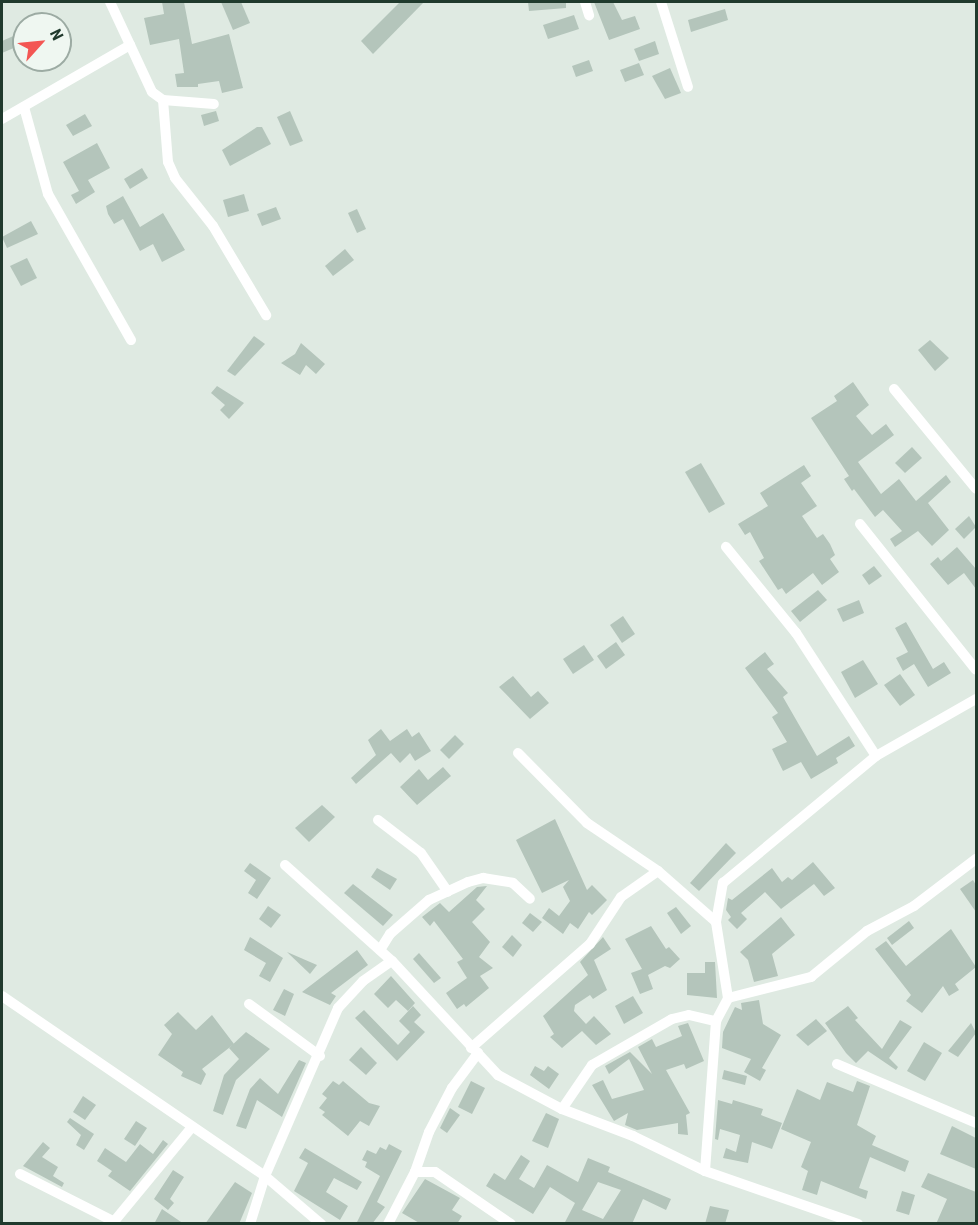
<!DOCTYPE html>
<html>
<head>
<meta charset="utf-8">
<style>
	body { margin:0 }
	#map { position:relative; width:978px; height:1225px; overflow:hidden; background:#dfeae2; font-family:"Roboto Condensed",sans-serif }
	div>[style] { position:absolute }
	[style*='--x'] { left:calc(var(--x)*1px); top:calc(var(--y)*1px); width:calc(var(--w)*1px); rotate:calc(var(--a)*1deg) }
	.building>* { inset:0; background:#b4c5bb }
	.minor>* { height:10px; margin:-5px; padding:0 5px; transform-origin:5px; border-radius:5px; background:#fff }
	span { translate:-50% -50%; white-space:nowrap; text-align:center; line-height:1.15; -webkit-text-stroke:4.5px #eff7f1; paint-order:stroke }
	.frame { position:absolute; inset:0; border:3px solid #203a2d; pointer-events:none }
	.north { position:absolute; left:12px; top:12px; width:60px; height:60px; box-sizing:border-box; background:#eff7f1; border:2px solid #9caba3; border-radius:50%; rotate:63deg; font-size:16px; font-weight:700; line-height:24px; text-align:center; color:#203a2d }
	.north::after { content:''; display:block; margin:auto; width:21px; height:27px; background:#f35653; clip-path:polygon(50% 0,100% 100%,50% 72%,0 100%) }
</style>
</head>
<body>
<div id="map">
	<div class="building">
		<div style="clip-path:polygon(162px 2px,184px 2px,192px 44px,229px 34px,243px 88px,222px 93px,219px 81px,198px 84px,198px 87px,177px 87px,175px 74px,184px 73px,179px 39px,150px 45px,144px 18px,164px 14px)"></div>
		<div style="clip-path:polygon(221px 2px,241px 2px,250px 23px,233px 30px)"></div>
		<div style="clip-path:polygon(400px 2px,424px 2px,373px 54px,361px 41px)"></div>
		<div style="clip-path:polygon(528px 2px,566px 2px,566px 8px,529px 11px)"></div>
		<div style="clip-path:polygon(594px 2px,613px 2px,622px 20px,635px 16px,640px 29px,609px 40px)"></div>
		<div style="clip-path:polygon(725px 9px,728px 20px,691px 32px,688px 20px)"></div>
		<div style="clip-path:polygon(574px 15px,579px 29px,548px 39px,543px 25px)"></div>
		<div style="clip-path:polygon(18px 34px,23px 44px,2px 53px,2px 41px)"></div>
		<div style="clip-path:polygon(655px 41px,659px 54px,639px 61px,634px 49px)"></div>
		<div style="clip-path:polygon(589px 60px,593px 71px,576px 77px,572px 66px)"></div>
		<div style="clip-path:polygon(639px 63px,644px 75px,625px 82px,620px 70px)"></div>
		<div style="clip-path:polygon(670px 68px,681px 93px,665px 99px,652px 76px)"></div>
		<div style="clip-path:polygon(216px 111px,219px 121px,204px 126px,201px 115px)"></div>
		<div style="clip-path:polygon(290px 111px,303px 141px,290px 146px,277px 117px)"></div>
		<div style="clip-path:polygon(85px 114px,92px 126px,73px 136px,66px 125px)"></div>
		<div style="clip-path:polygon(257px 127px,262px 127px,271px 144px,230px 166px,222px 150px)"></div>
		<div style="clip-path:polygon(97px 143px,110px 168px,88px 180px,95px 192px,76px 204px,71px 195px,79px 191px,63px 162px)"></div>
		<div style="clip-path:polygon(142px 168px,148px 178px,130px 189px,124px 179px)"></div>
		<div style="clip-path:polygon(244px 194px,249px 211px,228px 217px,223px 200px)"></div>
		<div style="clip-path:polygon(123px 196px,140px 227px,163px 213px,185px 250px,162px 262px,153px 244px,140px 251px,123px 219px,114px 224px,108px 214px,106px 206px)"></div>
		<div style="clip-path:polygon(276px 207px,281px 219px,262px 226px,257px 214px)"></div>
		<div style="clip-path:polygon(357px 209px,366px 229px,357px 233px,348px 213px)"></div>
		<div style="clip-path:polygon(31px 221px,38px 234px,7px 248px,2px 237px)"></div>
		<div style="clip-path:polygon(345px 249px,354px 260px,333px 276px,325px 266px)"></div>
		<div style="clip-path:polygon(27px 258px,37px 278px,21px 286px,10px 266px)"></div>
		<div style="clip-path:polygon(254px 336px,265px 344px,235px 376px,227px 371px)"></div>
		<div style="clip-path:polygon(930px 340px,949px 358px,935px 371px,918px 350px)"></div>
		<div style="clip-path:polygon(301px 343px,325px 364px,316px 374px,306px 365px,300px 375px,281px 363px,295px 354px)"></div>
		<div style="clip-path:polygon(853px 382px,869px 405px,856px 416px,872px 435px,886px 424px,894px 435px,858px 462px,881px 494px,899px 479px,916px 501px,946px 475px,951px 482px,928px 503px,949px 530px,932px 546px,918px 531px,895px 547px,890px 539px,902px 531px,883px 510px,875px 517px,854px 489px,852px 491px,844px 479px,849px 476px,811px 418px,837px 401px,834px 396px)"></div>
		<div style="clip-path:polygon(217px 386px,244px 403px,229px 419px,220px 410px,225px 405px,211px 393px)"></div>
		<div style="clip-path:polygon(912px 447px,922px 458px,905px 473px,895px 463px)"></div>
		<div style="clip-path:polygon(701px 463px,725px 504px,709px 513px,685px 472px)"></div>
		<div style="clip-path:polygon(804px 465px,811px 476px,801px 483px,817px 506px,802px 516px,817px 538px,823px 534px,830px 544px,835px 555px,830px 559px,839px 572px,822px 585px,813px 573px,786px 594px,782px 588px,778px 590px,759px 561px,764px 558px,750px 532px,745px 535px,738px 524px,768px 506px,760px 493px)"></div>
		<div style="clip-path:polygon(969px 516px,976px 527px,964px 539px,955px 529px)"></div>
		<div style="clip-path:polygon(957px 547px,976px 569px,976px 589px,964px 573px,948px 585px,930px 564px,938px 557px,941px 561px)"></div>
		<div style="clip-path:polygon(874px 566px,882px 576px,869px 585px,862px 575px)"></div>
		<div style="clip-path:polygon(818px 590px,827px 600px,800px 622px,791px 611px)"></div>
		<div style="clip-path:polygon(859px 600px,864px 613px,843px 622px,837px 609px)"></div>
		<div style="clip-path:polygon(623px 616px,635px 634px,622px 643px,610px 625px)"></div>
		<div style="clip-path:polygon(906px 622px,933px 669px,944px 662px,951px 673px,928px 687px,914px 664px,903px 671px,896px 658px,908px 652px,895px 628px)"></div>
		<div style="clip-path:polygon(616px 642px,625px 655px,606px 669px,597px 656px)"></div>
		<div style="clip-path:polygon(584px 645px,594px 660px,573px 674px,563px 659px)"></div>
		<div style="clip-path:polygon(765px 652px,774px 664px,767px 669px,788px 693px,783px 697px,817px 756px,849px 736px,855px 746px,836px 758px,838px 763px,811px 779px,801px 762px,783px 771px,772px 749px,787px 742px,772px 717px,778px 713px,745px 668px)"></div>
		<div style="clip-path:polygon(863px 660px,878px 684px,855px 698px,841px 672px)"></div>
		<div style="clip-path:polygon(900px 674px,915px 695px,900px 706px,884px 685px)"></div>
		<div style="clip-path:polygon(513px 676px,531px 697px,538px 691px,549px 703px,530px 719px,499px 687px)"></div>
		<div style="clip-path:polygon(381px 729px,390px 741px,407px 729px,412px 737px,419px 732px,431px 751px,415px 761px,410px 753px,400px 763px,391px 753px,356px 784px,351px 778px,376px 755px,368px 740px)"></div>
		<div style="clip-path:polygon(455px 735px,464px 744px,449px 759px,440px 750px)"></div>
		<div style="clip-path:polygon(443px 767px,451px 776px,417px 805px,400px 787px,419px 769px,428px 780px)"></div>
		<div style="clip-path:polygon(322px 805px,335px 817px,309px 842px,295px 828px)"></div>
		<div style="clip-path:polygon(555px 819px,587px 890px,592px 885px,607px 900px,592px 915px,589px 912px,578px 929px,570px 923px,563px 934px,542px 918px,549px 908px,559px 916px,570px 901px,563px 887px,569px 880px,542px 893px,516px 840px)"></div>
		<div style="clip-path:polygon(726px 843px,736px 853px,699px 891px,690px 883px)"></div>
		<div style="clip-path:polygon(813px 862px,835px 888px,824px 896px,814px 884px,781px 909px,765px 892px,741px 913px,747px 919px,737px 929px,728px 920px,731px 917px,726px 910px,728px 898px,732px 900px,772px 868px,782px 882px,788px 877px,792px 880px)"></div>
		<div style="clip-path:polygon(250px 863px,271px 878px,257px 899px,248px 893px,256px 880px,244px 871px)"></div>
		<div style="clip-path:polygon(377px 868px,397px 879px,390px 890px,371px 877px)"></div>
		<div style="clip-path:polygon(973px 880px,976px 885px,976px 912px,960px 889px)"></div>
		<div style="clip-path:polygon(353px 884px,393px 915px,383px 926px,344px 893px)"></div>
		<div style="clip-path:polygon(487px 886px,476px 900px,485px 909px,472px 922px,490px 942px,479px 957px,493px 968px,480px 976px,489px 988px,466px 1007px,464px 1004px,457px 1009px,446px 993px,467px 978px,457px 962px,463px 959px,434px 921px,430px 926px,422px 917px,440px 903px,449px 912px,477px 887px)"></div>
		<div style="clip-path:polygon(268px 906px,281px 915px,271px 928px,259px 919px)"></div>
		<div style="clip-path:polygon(676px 907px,691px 926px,681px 934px,667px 913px)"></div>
		<div style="clip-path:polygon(530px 913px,542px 922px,533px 932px,522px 923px)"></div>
		<div style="clip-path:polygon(781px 917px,795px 935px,772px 954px,778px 976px,754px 982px,748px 960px,740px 952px)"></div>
		<div style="clip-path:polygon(909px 921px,914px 928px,892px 945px,887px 938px)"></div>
		<div style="clip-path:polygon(651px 926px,666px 949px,669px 947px,680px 959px,670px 968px,665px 966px,648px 975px,653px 989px,640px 994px,631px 973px,642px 969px,625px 939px)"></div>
		<div style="clip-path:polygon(951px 929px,976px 967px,955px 984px,959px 990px,949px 996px,943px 986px,922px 1013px,906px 1001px,911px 995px,875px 949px,886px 941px,906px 966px)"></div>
		<div style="clip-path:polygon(512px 935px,522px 945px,513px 957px,502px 947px)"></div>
		<div style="clip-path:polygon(250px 937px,283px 958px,270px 982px,259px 976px,266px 963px,244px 950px)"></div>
		<div style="clip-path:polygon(603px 937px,611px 949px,594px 960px,607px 990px,593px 999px,590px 995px,575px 1005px,574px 1011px,586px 1024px,594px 1016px,611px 1034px,596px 1045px,582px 1031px,562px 1048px,550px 1037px,554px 1034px,543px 1016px,588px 975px,580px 962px)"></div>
		<div style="clip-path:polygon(357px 950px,368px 965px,331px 993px,336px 996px,330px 1005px,302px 992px)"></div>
		<div style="clip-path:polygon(287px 952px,317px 965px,310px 974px)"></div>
		<div style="clip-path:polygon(419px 953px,441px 978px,434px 983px,413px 959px)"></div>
		<div style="clip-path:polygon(705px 962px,715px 962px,717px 998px,687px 995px,687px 973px,705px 973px)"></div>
		<div style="clip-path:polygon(391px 976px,415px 1003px,408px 1011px,396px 1000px,388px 1008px,374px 994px)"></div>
		<div style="clip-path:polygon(284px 989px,294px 994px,285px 1016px,273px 1010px)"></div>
		<div style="clip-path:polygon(633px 996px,643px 1013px,624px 1024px,615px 1006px)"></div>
		<div style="clip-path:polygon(759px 1000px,763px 1024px,781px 1035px,762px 1068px,766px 1070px,760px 1081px,744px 1072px,751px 1059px,722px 1048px,723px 1032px,735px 1007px,742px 1010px,741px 1003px)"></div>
		<div style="clip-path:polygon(413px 1006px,421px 1015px,414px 1022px,425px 1032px,397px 1061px,355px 1018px,364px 1010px,398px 1045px,410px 1032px,399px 1021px)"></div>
		<div style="clip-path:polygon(848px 1006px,858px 1018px,855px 1020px,882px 1049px,900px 1020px,912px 1027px,889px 1058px,898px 1067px,896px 1070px,868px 1051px,856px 1063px,846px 1053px,825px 1023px)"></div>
		<div style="clip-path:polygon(178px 1012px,196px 1030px,212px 1015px,234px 1044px,202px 1069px,206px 1074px,201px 1085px,181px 1076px,183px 1072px,158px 1055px,172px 1034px,164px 1025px)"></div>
		<div style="clip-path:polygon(816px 1019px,827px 1031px,808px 1046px,796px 1035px)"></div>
		<div style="clip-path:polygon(688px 1023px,704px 1061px,686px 1069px,684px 1064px,666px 1070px,690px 1113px,686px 1115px,688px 1135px,678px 1134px,678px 1123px,637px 1130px,625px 1125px,628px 1113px,614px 1121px,592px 1085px,603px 1080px,612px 1099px,644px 1090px,629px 1059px,609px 1074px,605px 1066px,630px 1052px,652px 1074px,638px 1047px,652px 1039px,656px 1047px,682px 1036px,678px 1026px)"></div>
		<div style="clip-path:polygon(971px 1023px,976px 1033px,958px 1057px,948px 1051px)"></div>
		<div style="clip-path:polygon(246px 1032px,270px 1049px,236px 1080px,223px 1115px,213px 1111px,224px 1075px,239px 1059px,229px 1048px)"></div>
		<div style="clip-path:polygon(924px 1042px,942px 1053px,925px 1081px,907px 1071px)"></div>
		<div style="clip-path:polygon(361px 1047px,377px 1063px,366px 1075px,349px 1060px)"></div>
		<div style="clip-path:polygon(299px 1060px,306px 1063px,282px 1117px,257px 1100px,246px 1129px,236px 1126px,250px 1089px,260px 1078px,278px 1094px)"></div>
		<div style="clip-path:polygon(535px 1066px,544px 1071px,548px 1066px,559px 1074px,549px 1089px,530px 1075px)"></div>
		<div style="clip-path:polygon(724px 1070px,747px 1076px,745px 1085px,722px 1079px)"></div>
		<div style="clip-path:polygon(333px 1081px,339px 1085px,343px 1081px,369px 1103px,380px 1106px,369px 1126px,360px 1121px,348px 1136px,322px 1115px,325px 1112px,319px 1108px,327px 1098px,322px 1094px)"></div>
		<div style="clip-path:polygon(471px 1081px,485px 1088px,472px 1114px,458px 1107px)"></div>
		<div style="clip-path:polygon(857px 1081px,870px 1086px,857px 1125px,876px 1136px,872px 1145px,909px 1161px,905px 1172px,870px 1157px,859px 1188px,868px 1191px,866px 1199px,821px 1181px,817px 1195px,802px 1190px,808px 1171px,801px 1167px,811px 1142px,781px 1129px,797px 1089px,820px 1100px,827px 1082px,853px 1092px)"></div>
		<div style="clip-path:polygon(83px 1096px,96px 1105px,85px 1120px,73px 1112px)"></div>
		<div style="clip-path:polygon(718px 1100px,732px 1104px,733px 1100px,763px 1109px,761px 1115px,782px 1123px,772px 1149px,752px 1142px,748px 1163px,723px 1158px,726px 1148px,736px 1152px,740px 1135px,720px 1129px,718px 1140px,715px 1139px)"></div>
		<div style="clip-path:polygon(450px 1108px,460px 1115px,447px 1133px,440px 1128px)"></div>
		<div style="clip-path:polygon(546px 1113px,559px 1119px,548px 1148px,532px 1141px)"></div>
		<div style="clip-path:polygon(70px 1118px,94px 1134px,84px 1150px,76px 1145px,81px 1135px,67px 1122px)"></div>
		<div style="clip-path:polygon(136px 1121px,147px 1128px,135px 1146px,124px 1139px)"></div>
		<div style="clip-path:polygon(952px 1126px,976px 1138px,976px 1169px,940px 1154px)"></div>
		<div style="clip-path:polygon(163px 1140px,168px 1144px,130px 1191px,108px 1176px,112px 1171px,97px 1161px,105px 1148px,126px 1162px,140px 1144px,153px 1154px)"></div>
		<div style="clip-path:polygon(43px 1142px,50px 1148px,42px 1157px,58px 1167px,53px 1176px,64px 1183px,62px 1187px,23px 1166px)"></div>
		<div style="clip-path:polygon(389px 1144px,402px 1151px,377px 1202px,385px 1207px,372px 1224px,356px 1224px,380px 1176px,365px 1167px,367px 1162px,362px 1160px,367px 1150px,376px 1154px,380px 1147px,386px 1150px)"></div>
		<div style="clip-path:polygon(305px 1148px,362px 1182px,357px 1190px,334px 1178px,326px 1192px,348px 1206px,340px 1220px,294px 1191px,308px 1163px,299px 1158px)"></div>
		<div style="clip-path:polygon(evenodd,521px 1155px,530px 1161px,519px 1179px,534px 1188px,547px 1165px,578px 1182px,588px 1158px,610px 1167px,608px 1172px,671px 1199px,666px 1210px,643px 1199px,632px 1224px,564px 1224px,575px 1203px,550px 1187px,533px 1214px,486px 1186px,494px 1173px,505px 1180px,521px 1155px,598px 1182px,621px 1190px,603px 1219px,582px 1210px,598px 1182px)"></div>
		<div style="clip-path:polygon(173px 1170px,184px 1177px,170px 1199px,174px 1203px,168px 1210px,154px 1199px)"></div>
		<div style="clip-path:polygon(928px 1173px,976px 1192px,976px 1224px,936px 1224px,947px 1199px,921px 1187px)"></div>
		<div style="clip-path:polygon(425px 1179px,460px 1198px,452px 1210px,462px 1216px,457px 1224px,421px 1224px,402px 1213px)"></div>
		<div style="clip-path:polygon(235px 1182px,252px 1193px,239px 1224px,205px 1224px)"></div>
		<div style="clip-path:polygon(902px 1191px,915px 1195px,909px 1215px,896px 1211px)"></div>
		<div style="clip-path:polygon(710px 1206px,729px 1210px,725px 1224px,705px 1224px)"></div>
		<div style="clip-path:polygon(162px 1209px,184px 1224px,154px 1224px)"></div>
	</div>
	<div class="minor">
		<div style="--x:110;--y:2;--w:99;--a:65"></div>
		<div style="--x:152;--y:92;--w:14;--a:36"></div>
		<div style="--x:163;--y:100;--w:51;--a:4.5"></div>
		<div style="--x:585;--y:2;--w:14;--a:73"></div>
		<div style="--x:661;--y:2;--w:89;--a:72.4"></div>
		<div style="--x:163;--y:100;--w:62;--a:85.4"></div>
		<div style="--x:168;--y:162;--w:17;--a:66"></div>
		<div style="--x:175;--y:178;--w:61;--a:51.6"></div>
		<div style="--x:213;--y:226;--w:104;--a:59.2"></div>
		<div style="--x:24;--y:107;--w:90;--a:74.6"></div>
		<div style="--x:48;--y:194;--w:168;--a:60.4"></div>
		<div style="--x:2;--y:119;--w:148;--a:-30"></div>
		<div style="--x:894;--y:389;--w:129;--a:50.6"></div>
		<div style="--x:860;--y:524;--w:186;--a:51.5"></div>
		<div style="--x:518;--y:753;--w:98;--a:45.4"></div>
		<div style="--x:587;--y:823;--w:86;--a:34.1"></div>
		<div style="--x:658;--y:871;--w:77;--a:41.3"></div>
		<div style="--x:876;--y:756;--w:115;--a:-29.7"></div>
		<div style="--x:378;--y:820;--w:54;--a:37.5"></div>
		<div style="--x:421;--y:853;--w:47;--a:55.3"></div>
		<div style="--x:285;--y:865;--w:144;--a:41.9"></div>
		<div style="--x:392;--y:961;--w:156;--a:47.1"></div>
		<div style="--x:498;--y:1075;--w:72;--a:28"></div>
		<div style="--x:562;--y:1109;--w:76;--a:20.8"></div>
		<div style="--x:633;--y:1136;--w:80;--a:25.9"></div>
		<div style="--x:705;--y:1171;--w:162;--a:19.1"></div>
		<div style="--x:380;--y:950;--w:19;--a:-58"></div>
		<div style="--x:390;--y:934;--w:52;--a:-41.1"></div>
		<div style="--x:429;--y:900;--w:43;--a:-24.8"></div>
		<div style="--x:468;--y:882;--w:16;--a:-15"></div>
		<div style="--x:483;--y:878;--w:30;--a:9"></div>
		<div style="--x:513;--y:883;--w:23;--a:43"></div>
		<div style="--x:2;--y:996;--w:319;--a:34.4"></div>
		<div style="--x:265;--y:1176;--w:74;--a:40.6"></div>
		<div style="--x:728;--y:998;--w:86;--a:-14.2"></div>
		<div style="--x:811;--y:977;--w:72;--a:-39.4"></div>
		<div style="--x:867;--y:931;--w:53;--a:-28"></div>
		<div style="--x:914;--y:906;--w:78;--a:-37.2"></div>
		<div style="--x:249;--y:1004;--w:88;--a:36.2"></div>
		<div style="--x:471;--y:1048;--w:158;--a:-41.2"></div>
		<div style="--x:590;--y:944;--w:56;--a:-56.6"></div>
		<div style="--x:621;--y:897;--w:45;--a:-35.1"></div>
		<div style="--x:837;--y:1064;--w:151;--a:23"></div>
		<div style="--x:562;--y:1109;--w:53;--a:-55.7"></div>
		<div style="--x:592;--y:1065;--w:92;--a:-29.9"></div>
		<div style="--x:672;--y:1019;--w:17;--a:-13"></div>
		<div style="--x:689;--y:1015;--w:28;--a:13"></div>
		<div style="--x:705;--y:1171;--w:150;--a:-85.8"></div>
		<div style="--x:716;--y:1021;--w:26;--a:-62"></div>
		<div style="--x:728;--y:998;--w:77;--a:-99"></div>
		<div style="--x:716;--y:922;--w:40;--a:-80"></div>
		<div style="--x:723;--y:883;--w:199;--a:-39.7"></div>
		<div style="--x:876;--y:756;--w:147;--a:-123"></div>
		<div style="--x:796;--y:633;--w:111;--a:-129.1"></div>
		<div style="--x:415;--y:1172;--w:20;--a:0"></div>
		<div style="--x:435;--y:1172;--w:92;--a:34.4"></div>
		<div style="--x:20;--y:1174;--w:104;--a:26.8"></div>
		<div style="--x:112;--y:1224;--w:124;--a:-50.5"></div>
		<div style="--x:250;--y:1224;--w:50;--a:-72.6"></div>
		<div style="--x:265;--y:1176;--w:183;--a:-66.5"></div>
		<div style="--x:338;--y:1008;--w:37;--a:-47"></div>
		<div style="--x:363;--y:981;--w:35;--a:-35"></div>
		<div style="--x:388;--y:1224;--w:59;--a:-62.6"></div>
		<div style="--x:415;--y:1172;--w:42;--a:-70.7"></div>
		<div style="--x:429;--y:1132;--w:50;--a:-62.4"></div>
		<div style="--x:452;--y:1088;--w:44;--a:-53.4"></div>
	</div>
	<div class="frame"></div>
	<div class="north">N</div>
</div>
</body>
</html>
